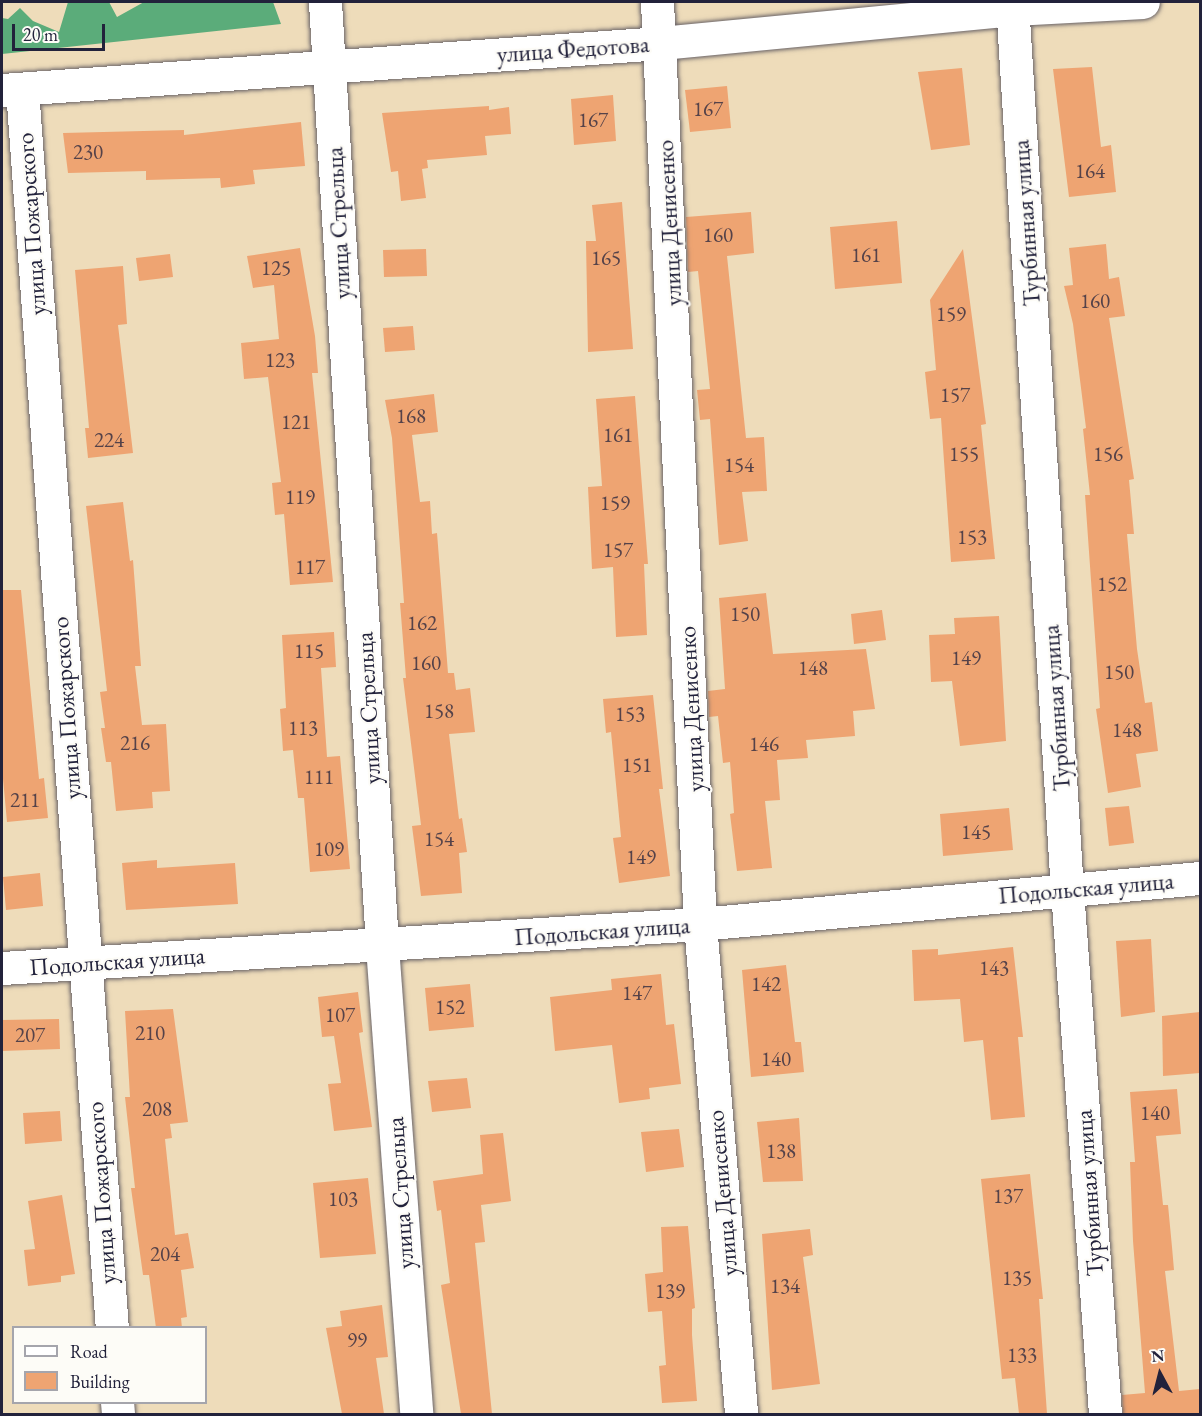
<!DOCTYPE html>
<html>
<head>
<meta charset="utf-8">
<style>
	body { margin:0 }
	#map { position:relative; width:1202px; height:1416px; overflow:hidden; background:#eedcba; font-family:"EB Garamond",serif }
	div>[style] { position:absolute }
	[style*='--x'] { left:calc(var(--x)*1px); top:calc(var(--y)*1px); width:calc(var(--w)*1px); rotate:calc(var(--a)*1deg) }
	.forest>* { inset:0; background:#5bac7a }
	.building>* { inset:0; background:#eea472 }
	.roads { filter:drop-shadow(0 0 2px #696367) drop-shadow(0 0 2px #696367) }
	.minor>* { height:33px; margin:-16.5px; padding:0 16.5px; transform-origin:16.5px; border-radius:16.5px; background:#fff }
	span { translate:-50% -50%; white-space:nowrap; text-align:center; line-height:1.15; -webkit-text-stroke:4.5px #fdfcf7; paint-order:stroke }
	.number-label { font-size:21px; color:#554249 }
	.number-label span { -webkit-text-stroke-width:0 }
	.street-label { font-size:24px; color:#22223b }
	.frame { position:absolute; inset:0; border:3px solid #22223b; pointer-events:none }
	.legend { position:absolute; left:12px; top:1326px; width:195px; height:78px; box-sizing:border-box; background:#fdfcf7; border:2px solid #a5a5ac; margin:0; padding:8px 10px; list-style:none; font-size:18px; color:#22223b }
	.legend li { display:flex; align-items:center; gap:12px; height:30px }
	.legend b { width:30px; border:2px solid #a5a5ac }
	.north { position:absolute; left:1130px; top:1344px; width:60px; height:60px; -webkit-text-stroke:4px #fdfcf7; paint-order:stroke; rotate:353deg; font-size:16px; font-weight:700; line-height:24px; text-align:center; color:#22223b }
	.north::after { content:''; display:block; margin:auto; width:21px; height:27px; background:#22223b; clip-path:polygon(50% 0,100% 100%,50% 72%,0 100%) }
	.scale { position:absolute; left:12px; top:24px; width:93px; height:27px; box-sizing:border-box; border:3px solid #22223b; border-top:0; padding-left:8px; font-size:18px; line-height:21px; white-space:nowrap; color:#22223b; -webkit-text-stroke:4px #fdfcf7; paint-order:stroke }
</style>
</head>
<body>
<div id="map">
	<div class="forest">
		<div style="clip-path:polygon(68px 2px,109px 2px,117px 17px,144px 2px,273px 2px,281px 24px,2px 54px,2px 18px,8px 19px,20px 8px,33px 21px,59px 32px)"></div>
	</div>
	<div class="building">
		<div style="clip-path:polygon(1092px 67px,1101px 147px,1111px 145px,1116px 192px,1069px 197px,1053px 69px)"></div>
		<div style="clip-path:polygon(962px 68px,970px 145px,931px 150px,918px 72px)"></div>
		<div style="clip-path:polygon(727px 86px,731px 128px,690px 132px,685px 90px)"></div>
		<div style="clip-path:polygon(613px 95px,616px 141px,574px 145px,571px 99px)"></div>
		<div style="clip-path:polygon(489px 106px,489px 110px,509px 107px,511px 134px,485px 136px,487px 155px,427px 160px,428px 168px,422px 169px,426px 198px,401px 201px,398px 171px,391px 172px,382px 113px)"></div>
		<div style="clip-path:polygon(301px 122px,305px 166px,253px 170px,255px 184px,221px 188px,220px 178px,146px 180px,146px 171px,68px 173px,63px 133px,184px 130px,184px 135px)"></div>
		<div style="clip-path:polygon(622px 202px,633px 349px,588px 352px,586px 241px,596px 241px,592px 205px)"></div>
		<div style="clip-path:polygon(751px 212px,754px 253px,727px 256px,746px 438px,764px 437px,767px 491px,742px 492px,748px 541px,719px 545px,710px 419px,700px 420px,697px 390px,710px 389px,698px 271px,688px 272px,686px 217px)"></div>
		<div style="clip-path:polygon(897px 221px,902px 283px,835px 289px,830px 227px)"></div>
		<div style="clip-path:polygon(1106px 244px,1109px 279px,1119px 277px,1125px 316px,1109px 318px,1134px 479px,1129px 480px,1134px 534px,1127px 534px,1137px 649px,1145px 703px,1152px 702px,1158px 751px,1136px 754px,1141px 787px,1108px 793px,1096px 709px,1100px 708px,1085px 495px,1090px 495px,1083px 429px,1086px 428px,1073px 324px,1064px 286px,1073px 285px,1069px 248px)"></div>
		<div style="clip-path:polygon(300px 248px,315px 336px,318px 373px,312px 373px,333px 582px,290px 585px,284px 514px,275px 515px,272px 483px,281px 482px,268px 377px,244px 379px,241px 343px,279px 339px,274px 285px,253px 288px,247px 256px)"></div>
		<div style="clip-path:polygon(426px 249px,427px 276px,384px 277px,383px 250px)"></div>
		<div style="clip-path:polygon(963px 249px,986px 424px,981px 425px,995px 559px,951px 562px,941px 418px,930px 419px,925px 372px,936px 370px,930px 300px)"></div>
		<div style="clip-path:polygon(170px 254px,173px 277px,139px 281px,136px 258px)"></div>
		<div style="clip-path:polygon(123px 266px,127px 324px,118px 325px,133px 453px,88px 458px,85px 428px,89px 428px,75px 270px)"></div>
		<div style="clip-path:polygon(413px 326px,415px 350px,385px 352px,383px 328px)"></div>
		<div style="clip-path:polygon(434px 394px,438px 432px,412px 435px,420px 502px,430px 501px,432px 534px,437px 533px,448px 673px,454px 673px,456px 690px,470px 688px,475px 732px,449px 734px,459px 819px,462px 818px,467px 852px,459px 853px,462px 893px,421px 896px,412px 826px,421px 825px,403px 678px,406px 678px,400px 603px,404px 603px,392px 438px,385px 400px)"></div>
		<div style="clip-path:polygon(635px 396px,648px 564px,644px 564px,647px 635px,616px 637px,613px 567px,592px 569px,588px 487px,602px 486px,596px 399px)"></div>
		<div style="clip-path:polygon(123px 502px,130px 561px,133px 560px,141px 666px,135px 666px,142px 725px,166px 724px,170px 791px,152px 792px,153px 808px,116px 811px,111px 762px,106px 762px,101px 728px,105px 728px,100px 692px,107px 691px,86px 506px)"></div>
		<div style="clip-path:polygon(2px 590px,21px 590px,39px 779px,44px 778px,48px 818px,7px 822px,2px 768px)"></div>
		<div style="clip-path:polygon(766px 593px,773px 654px,866px 649px,875px 709px,853px 711px,855px 736px,806px 740px,808px 758px,777px 760px,780px 800px,765px 801px,772px 868px,737px 871px,730px 814px,734px 813px,730px 762px,723px 763px,718px 716px,709px 717px,708px 691px,725px 689px,719px 598px)"></div>
		<div style="clip-path:polygon(882px 610px,886px 640px,854px 644px,851px 614px)"></div>
		<div style="clip-path:polygon(999px 616px,1006px 741px,960px 746px,952px 681px,931px 682px,929px 635px,955px 634px,954px 618px)"></div>
		<div style="clip-path:polygon(334px 632px,336px 667px,321px 668px,327px 757px,340px 756px,350px 869px,310px 872px,304px 798px,298px 798px,293px 750px,283px 751px,280px 709px,286px 708px,282px 635px)"></div>
		<div style="clip-path:polygon(653px 695px,663px 789px,659px 789px,670px 876px,619px 883px,613px 838px,621px 837px,611px 732px,606px 733px,603px 699px)"></div>
		<div style="clip-path:polygon(1129px 806px,1134px 843px,1109px 846px,1105px 808px)"></div>
		<div style="clip-path:polygon(1009px 808px,1013px 850px,943px 856px,940px 814px)"></div>
		<div style="clip-path:polygon(157px 860px,157px 868px,235px 863px,238px 904px,126px 910px,122px 863px)"></div>
		<div style="clip-path:polygon(40px 873px,43px 906px,6px 910px,3px 877px)"></div>
		<div style="clip-path:polygon(1151px 939px,1155px 1012px,1121px 1017px,1116px 941px)"></div>
		<div style="clip-path:polygon(1013px 947px,1023px 1037px,1018px 1037px,1025px 1117px,991px 1120px,983px 1040px,964px 1042px,960px 999px,914px 1001px,912px 950px,938px 949px,938px 955px)"></div>
		<div style="clip-path:polygon(786px 965px,795px 1042px,801px 1042px,804px 1072px,751px 1077px,742px 970px)"></div>
		<div style="clip-path:polygon(661px 974px,666px 1025px,674px 1024px,681px 1084px,649px 1088px,650px 1099px,619px 1103px,612px 1045px,555px 1051px,550px 997px,612px 990px,611px 979px)"></div>
		<div style="clip-path:polygon(470px 984px,474px 1027px,429px 1031px,425px 988px)"></div>
		<div style="clip-path:polygon(358px 992px,363px 1032px,359px 1033px,372px 1127px,334px 1131px,328px 1084px,341px 1083px,334px 1036px,322px 1037px,318px 997px)"></div>
		<div style="clip-path:polygon(173px 1009px,188px 1122px,170px 1124px,172px 1138px,165px 1139px,175px 1235px,188px 1233px,194px 1268px,181px 1270px,187px 1317px,181px 1318px,182px 1328px,156px 1328px,149px 1275px,143px 1275px,131px 1188px,135px 1188px,125px 1097px,130px 1097px,125px 1011px)"></div>
		<div style="clip-path:polygon(1200px 1012px,1200px 1073px,1163px 1076px,1162px 1016px)"></div>
		<div style="clip-path:polygon(59px 1019px,60px 1049px,2px 1051px,2px 1020px)"></div>
		<div style="clip-path:polygon(467px 1078px,471px 1108px,432px 1112px,428px 1081px)"></div>
		<div style="clip-path:polygon(1177px 1089px,1181px 1134px,1156px 1136px,1163px 1205px,1168px 1205px,1172px 1247px,1174px 1270px,1165px 1271px,1179px 1391px,1200px 1389px,1200px 1414px,1123px 1414px,1122px 1395px,1145px 1393px,1133px 1241px,1130px 1162px,1135px 1162px,1130px 1092px)"></div>
		<div style="clip-path:polygon(60px 1111px,62px 1141px,25px 1144px,23px 1113px)"></div>
		<div style="clip-path:polygon(799px 1118px,803px 1181px,763px 1182px,757px 1122px)"></div>
		<div style="clip-path:polygon(679px 1129px,684px 1167px,646px 1172px,641px 1132px)"></div>
		<div style="clip-path:polygon(503px 1133px,511px 1201px,481px 1205px,485px 1242px,475px 1243px,492px 1414px,461px 1414px,441px 1285px,450px 1283px,441px 1210px,437px 1211px,433px 1181px,483px 1174px,480px 1135px)"></div>
		<div style="clip-path:polygon(1030px 1174px,1043px 1299px,1039px 1299px,1047px 1414px,1019px 1414px,1015px 1378px,1002px 1379px,981px 1179px)"></div>
		<div style="clip-path:polygon(368px 1178px,376px 1254px,320px 1258px,313px 1183px)"></div>
		<div style="clip-path:polygon(62px 1195px,75px 1274px,61px 1276px,61px 1282px,28px 1286px,24px 1250px,35px 1249px,28px 1201px)"></div>
		<div style="clip-path:polygon(688px 1226px,695px 1308px,692px 1309px,692px 1335px,697px 1401px,662px 1403px,659px 1366px,666px 1365px,662px 1311px,648px 1312px,645px 1274px,663px 1272px,661px 1227px)"></div>
		<div style="clip-path:polygon(810px 1229px,813px 1255px,803px 1257px,820px 1384px,772px 1390px,762px 1234px)"></div>
		<div style="clip-path:polygon(382px 1305px,388px 1357px,376px 1358px,384px 1414px,342px 1414px,326px 1328px,342px 1326px,340px 1311px)"></div>
	</div>
	<div class="roads">
		<div class="minor">
			<div style="--x:325;--y:2;--w:946;--a:86.54"></div>
			<div style="--x:382;--y:946;--w:469;--a:85.8"></div>
			<div style="--x:657;--y:2;--w:923;--a:87.33"></div>
			<div style="--x:700;--y:924;--w:492;--a:85.2"></div>
			<div style="--x:1012;--y:2;--w:890;--a:86.46"></div>
			<div style="--x:1067;--y:890;--w:525;--a:85.85"></div>
			<div style="--x:22;--y:89;--w:1242;--a:85.85"></div>
			<div style="--x:2;--y:90;--w:661;--a:-4.08"></div>
			<div style="--x:661;--y:43;--w:354;--a:-5.5"></div>
			<div style="--x:1013;--y:9;--w:130;--a:-3.1"></div>
			<div style="--x:2;--y:968;--w:699;--a:-3.61"></div>
			<div style="--x:700;--y:924;--w:502;--a:-5.26"></div>
			<div style="--x:117;--y:1402;--w:12;--a:85"></div>
		</div>
	</div>
	<div class="number-label">
		<span style="left:708px;top:109px">167</span>
		<span style="left:593px;top:120px">167</span>
		<span style="left:88px;top:152px">230</span>
		<span style="left:1090px;top:171px">164</span>
		<span style="left:718px;top:235px">160</span>
		<span style="left:866px;top:255px">161</span>
		<span style="left:606px;top:258px">165</span>
		<span style="left:276px;top:268px">125</span>
		<span style="left:1095px;top:301px">160</span>
		<span style="left:951px;top:314px">159</span>
		<span style="left:280px;top:360px">123</span>
		<span style="left:955px;top:395px">157</span>
		<span style="left:411px;top:416px">168</span>
		<span style="left:296px;top:422px">121</span>
		<span style="left:618px;top:435px">161</span>
		<span style="left:109px;top:440px">224</span>
		<span style="left:964px;top:454px">155</span>
		<span style="left:1108px;top:454px">156</span>
		<span style="left:739px;top:465px">154</span>
		<span style="left:300px;top:497px">119</span>
		<span style="left:615px;top:503px">159</span>
		<span style="left:972px;top:537px">153</span>
		<span style="left:618px;top:550px">157</span>
		<span style="left:310px;top:567px">117</span>
		<span style="left:1112px;top:584px">152</span>
		<span style="left:745px;top:614px">150</span>
		<span style="left:422px;top:623px">162</span>
		<span style="left:309px;top:651px">115</span>
		<span style="left:966px;top:658px">149</span>
		<span style="left:426px;top:663px">160</span>
		<span style="left:813px;top:668px">148</span>
		<span style="left:1119px;top:672px">150</span>
		<span style="left:439px;top:711px">158</span>
		<span style="left:630px;top:714px">153</span>
		<span style="left:303px;top:728px">113</span>
		<span style="left:1127px;top:730px">148</span>
		<span style="left:135px;top:743px">216</span>
		<span style="left:764px;top:744px">146</span>
		<span style="left:637px;top:765px">151</span>
		<span style="left:319px;top:777px">111</span>
		<span style="left:25px;top:800px">211</span>
		<span style="left:976px;top:832px">145</span>
		<span style="left:439px;top:839px">154</span>
		<span style="left:329px;top:849px">109</span>
		<span style="left:641px;top:857px">149</span>
		<span style="left:994px;top:968px">143</span>
		<span style="left:766px;top:984px">142</span>
		<span style="left:637px;top:993px">147</span>
		<span style="left:450px;top:1007px">152</span>
		<span style="left:340px;top:1015px">107</span>
		<span style="left:150px;top:1033px">210</span>
		<span style="left:30px;top:1035px">207</span>
		<span style="left:776px;top:1059px">140</span>
		<span style="left:157px;top:1109px">208</span>
		<span style="left:1155px;top:1113px">140</span>
		<span style="left:781px;top:1151px">138</span>
		<span style="left:1008px;top:1196px">137</span>
		<span style="left:343px;top:1199px">103</span>
		<span style="left:165px;top:1254px">204</span>
		<span style="left:1017px;top:1278px">135</span>
		<span style="left:785px;top:1286px">134</span>
		<span style="left:670px;top:1291px">139</span>
		<span style="left:357px;top:1340px">99</span>
		<span style="left:1022px;top:1355px">133</span>
	</div>
	<div class="street-label">
		<span style="left:573px;top:49px;rotate:-4deg">улица Федотова</span>
		<span style="left:338px;top:223px;rotate:-93deg">улица Стрельца</span>
		<span style="left:669px;top:223px;rotate:-93deg">улица Денисенко</span>
		<span style="left:1026px;top:223px;rotate:-94deg">Турбинная улица</span>
		<span style="left:31px;top:224px;rotate:-94deg">улица Пожарского</span>
		<span style="left:66px;top:708px;rotate:-94deg">улица Пожарского</span>
		<span style="left:368px;top:708px;rotate:-93deg">улица Стрельца</span>
		<span style="left:1056px;top:708px;rotate:-94deg">Турбинная улица</span>
		<span style="left:691px;top:709px;rotate:-93deg">улица Денисенко</span>
		<span style="left:1086px;top:888px;rotate:-5deg">Подольская улица</span>
		<span style="left:602px;top:931px;rotate:-4deg">Подольская улица</span>
		<span style="left:117px;top:961px;rotate:-4deg">Подольская улица</span>
		<span style="left:101px;top:1193px;rotate:-94deg">улица Пожарского</span>
		<span style="left:400px;top:1193px;rotate:-94deg">улица Стрельца</span>
		<span style="left:722px;top:1193px;rotate:-95deg">улица Денисенко</span>
		<span style="left:1089px;top:1193px;rotate:-94deg">Турбинная улица</span>
	</div>
	<div class="frame"></div>
	<ul class="legend">
	<li><b style="height:8px;background:#fff"></b>Road</li>
	<li><b style="height:16px;background:#eea472"></b>Building</li>
	</ul>
	<div class="north">N</div>
	<div class="scale">20 m</div>
</div>
</body>
</html>
